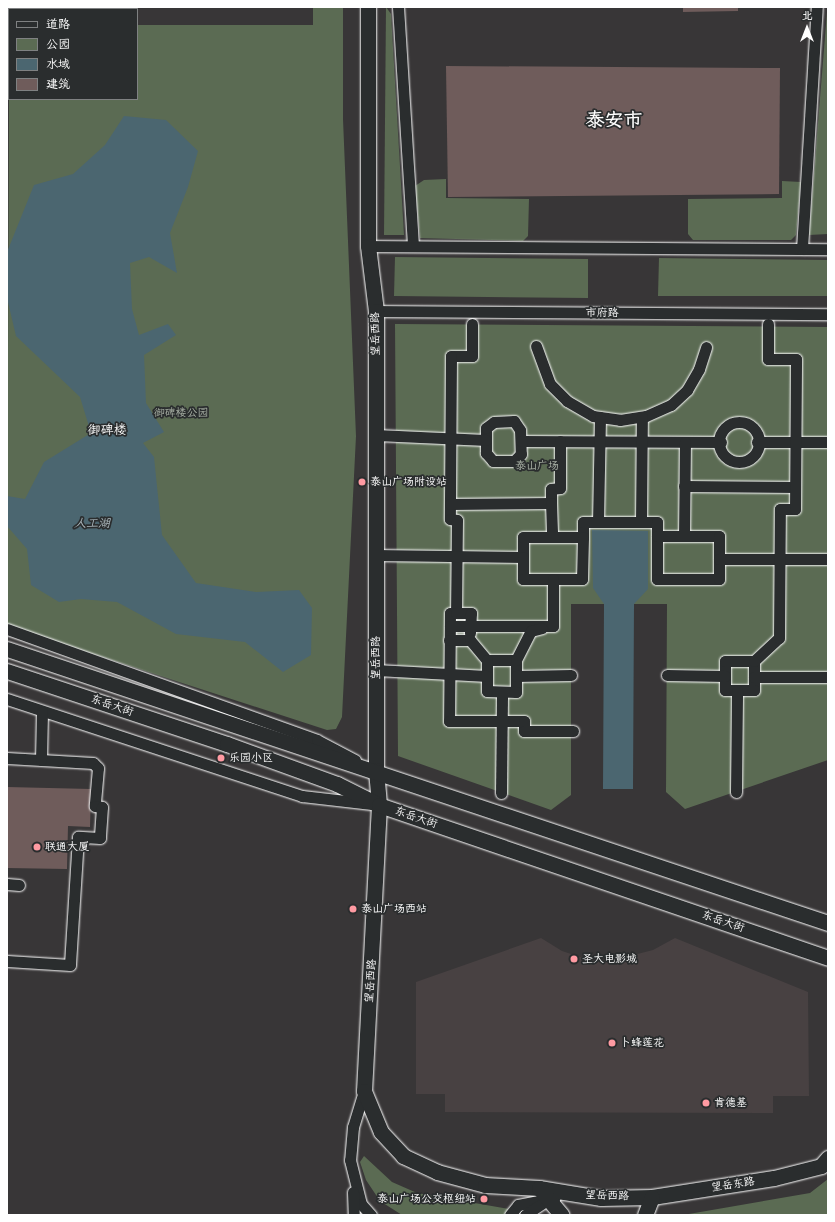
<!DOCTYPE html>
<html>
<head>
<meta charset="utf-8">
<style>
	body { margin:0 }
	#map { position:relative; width:835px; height:1222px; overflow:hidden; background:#383637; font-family:"Balsamiq Sans","LXGW WenKai TC",sans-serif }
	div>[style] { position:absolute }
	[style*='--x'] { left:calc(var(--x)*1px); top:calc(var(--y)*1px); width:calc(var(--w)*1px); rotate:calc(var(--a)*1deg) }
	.built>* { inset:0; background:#484142 }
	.green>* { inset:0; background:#5b6b53 }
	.water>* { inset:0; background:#4b6670 }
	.building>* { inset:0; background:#6f5c5b }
	.roads { filter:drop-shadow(0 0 1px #fff) drop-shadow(0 0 1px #fff) }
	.street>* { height:11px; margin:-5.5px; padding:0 5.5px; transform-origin:5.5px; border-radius:5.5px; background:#2a2d2e }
	.street>.ring { margin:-5.5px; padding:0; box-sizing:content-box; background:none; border:11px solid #2a2d2e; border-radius:50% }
	.secondary>* { height:15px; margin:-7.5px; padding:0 7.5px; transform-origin:7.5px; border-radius:7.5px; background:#2a2d2e }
	.dots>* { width:11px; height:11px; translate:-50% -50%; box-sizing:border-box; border:2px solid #2a2d2e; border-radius:50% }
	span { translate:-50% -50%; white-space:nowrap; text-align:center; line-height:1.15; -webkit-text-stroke:3.5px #2a2d2e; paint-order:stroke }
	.street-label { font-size:11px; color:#fff }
	.park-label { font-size:11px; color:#adb5a9 }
	.poi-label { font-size:11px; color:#fff }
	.left { translate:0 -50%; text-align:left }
	.right { translate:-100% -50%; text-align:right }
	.water-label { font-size:12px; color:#aebabf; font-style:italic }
	.quarter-label { font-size:13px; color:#fff }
	.town-label { font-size:19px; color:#fff; font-weight:700 }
	.frame { position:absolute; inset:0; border:8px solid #fff; pointer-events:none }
	.legend { position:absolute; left:8px; top:8px; width:130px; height:92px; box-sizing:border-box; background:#2a2d2e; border:1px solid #7f8182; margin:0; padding:5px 7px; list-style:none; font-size:12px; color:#fff }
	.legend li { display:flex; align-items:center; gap:8px; height:20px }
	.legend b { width:20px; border:1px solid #7f8182 }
	.north { position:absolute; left:787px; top:8px; width:40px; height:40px; -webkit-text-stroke:3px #2a2d2e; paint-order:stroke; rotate:0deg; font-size:11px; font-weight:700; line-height:16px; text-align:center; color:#fff }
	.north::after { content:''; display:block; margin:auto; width:14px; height:18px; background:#fff; clip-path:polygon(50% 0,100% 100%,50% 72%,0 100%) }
</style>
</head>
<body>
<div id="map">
	<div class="built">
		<div style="clip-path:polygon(541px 938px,562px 951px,586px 959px,610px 961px,653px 950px,675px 938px,808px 992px,809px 1096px,773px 1096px,773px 1113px,445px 1112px,445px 1094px,416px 1094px,416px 982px)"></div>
	</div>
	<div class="green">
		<div style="clip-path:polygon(38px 7px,137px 7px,137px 11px)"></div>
		<div style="clip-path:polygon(313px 7px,343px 7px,343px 119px,356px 436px,342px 717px,336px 729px,327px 730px,7px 626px,9px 92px,9px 99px,137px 99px,137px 25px,313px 25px)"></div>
		<div style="clip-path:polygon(386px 7px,391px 14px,404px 235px,384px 235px)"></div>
		<div style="clip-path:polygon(828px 11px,828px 234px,809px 235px,827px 12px)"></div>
		<div style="clip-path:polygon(446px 179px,446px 198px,529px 199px,528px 236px,523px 241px,420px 238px,415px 186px,424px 180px)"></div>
		<div style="clip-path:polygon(782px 181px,801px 182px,796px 235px,791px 240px,693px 240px,688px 234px,688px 199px,782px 198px)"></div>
		<div style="clip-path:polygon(395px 257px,588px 259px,588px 298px,394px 296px)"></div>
		<div style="clip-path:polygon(659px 258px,828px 260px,828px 296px,658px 296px)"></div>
		<div style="clip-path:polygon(395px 324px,828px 327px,828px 760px,685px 809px,666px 792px,667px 604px,571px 604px,571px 795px,551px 810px,398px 756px)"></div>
		<div style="clip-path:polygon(364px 1156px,392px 1182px,417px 1193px,509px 1209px,507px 1215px,402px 1215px,380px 1201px,366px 1180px,360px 1162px)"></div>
		<div style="clip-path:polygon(828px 1179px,828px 1215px,683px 1215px,810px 1193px)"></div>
	</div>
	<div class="water">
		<div style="clip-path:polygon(124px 116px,166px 120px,198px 151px,188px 187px,170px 233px,177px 273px,149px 257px,130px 263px,132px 309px,139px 335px,168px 324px,176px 335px,144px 355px,146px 403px,164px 432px,143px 443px,154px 457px,162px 535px,196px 583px,256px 592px,299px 590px,312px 608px,311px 655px,283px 672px,245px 642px,176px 634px,117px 602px,81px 599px,59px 602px,31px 585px,27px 549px,7px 526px,7px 496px,25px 499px,44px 462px,91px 433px,80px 397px,16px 336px,7px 298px,7px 252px,34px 185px,73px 174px,105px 145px)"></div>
		<div style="clip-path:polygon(592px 530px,648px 531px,648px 589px,634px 604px,633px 789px,603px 789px,604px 604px,593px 588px)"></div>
	</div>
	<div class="building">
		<div style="clip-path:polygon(683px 7px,738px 7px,738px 11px,683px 12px)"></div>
		<div style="clip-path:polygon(446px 66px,780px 68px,779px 194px,448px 197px)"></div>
		<div style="clip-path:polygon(7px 787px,91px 789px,90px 827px,68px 826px,67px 869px,7px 868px)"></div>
	</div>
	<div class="roads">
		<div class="street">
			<div style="--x:398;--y:7;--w:239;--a:86.4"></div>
			<div style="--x:41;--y:9;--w:2;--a:-63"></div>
			<div style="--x:7;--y:88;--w:4;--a:-63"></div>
			<div style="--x:368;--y:246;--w:460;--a:0.4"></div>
			<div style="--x:802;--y:249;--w:242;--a:-86.5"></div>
			<div style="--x:376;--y:311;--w:452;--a:0.4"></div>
			<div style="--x:472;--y:324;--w:32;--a:90"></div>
			<div style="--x:472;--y:356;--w:21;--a:180"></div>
			<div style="--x:451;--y:356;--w:163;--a:90.4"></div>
			<div style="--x:450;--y:519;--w:7;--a:8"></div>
			<div style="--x:457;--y:520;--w:93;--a:90.6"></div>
			<div style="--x:456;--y:613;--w:6;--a:180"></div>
			<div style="--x:450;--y:613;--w:108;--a:90.5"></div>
			<div style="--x:449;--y:721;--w:75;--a:0"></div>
			<div style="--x:524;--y:721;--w:10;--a:90"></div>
			<div style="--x:524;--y:731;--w:49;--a:0"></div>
			<div style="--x:536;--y:346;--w:40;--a:69.8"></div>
			<div style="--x:550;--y:384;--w:24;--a:45"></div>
			<div style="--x:567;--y:401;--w:30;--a:30"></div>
			<div style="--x:593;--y:416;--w:27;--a:8"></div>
			<div style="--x:620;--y:420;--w:26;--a:-9"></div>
			<div style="--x:646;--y:416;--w:27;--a:-24"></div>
			<div style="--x:671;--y:405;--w:22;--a:-43"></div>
			<div style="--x:687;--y:390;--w:24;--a:-60"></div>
			<div style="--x:699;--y:369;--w:23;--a:-72"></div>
			<div style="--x:514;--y:421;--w:11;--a:56"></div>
			<div style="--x:520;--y:430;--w:24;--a:88"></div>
			<div style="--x:521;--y:454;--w:10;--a:135"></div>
			<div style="--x:514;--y:461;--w:21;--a:180"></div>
			<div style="--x:493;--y:461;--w:11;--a:-131"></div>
			<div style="--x:486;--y:453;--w:25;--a:-90"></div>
			<div style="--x:486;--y:428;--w:10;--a:-37"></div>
			<div style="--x:494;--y:422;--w:20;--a:-3"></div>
			<div class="ring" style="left:719px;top:422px;width:29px;height:29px"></div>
			<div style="--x:376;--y:435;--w:110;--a:2.6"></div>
			<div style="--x:521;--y:441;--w:200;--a:0.3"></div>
			<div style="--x:757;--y:442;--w:71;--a:0"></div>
			<div style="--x:684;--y:486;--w:111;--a:0.5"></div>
			<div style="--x:551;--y:503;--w:14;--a:-90"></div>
			<div style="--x:551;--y:489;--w:9;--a:-6"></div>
			<div style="--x:560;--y:488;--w:47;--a:-90"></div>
			<div style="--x:450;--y:504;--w:101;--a:-0.6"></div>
			<div style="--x:551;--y:503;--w:34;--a:88"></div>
			<div style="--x:598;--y:522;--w:105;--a:-88.9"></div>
			<div style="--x:641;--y:522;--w:105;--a:-89.5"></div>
			<div style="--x:657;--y:536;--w:43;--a:90"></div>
			<div style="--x:657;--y:579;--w:62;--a:0"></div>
			<div style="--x:719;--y:579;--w:20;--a:-90"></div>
			<div style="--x:684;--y:536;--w:94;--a:-89.4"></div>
			<div style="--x:376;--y:555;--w:147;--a:0.8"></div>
			<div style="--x:523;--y:557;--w:20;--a:-90"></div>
			<div style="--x:523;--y:537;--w:60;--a:0"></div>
			<div style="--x:583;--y:537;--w:15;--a:-90"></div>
			<div style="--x:583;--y:522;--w:74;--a:0"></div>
			<div style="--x:657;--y:522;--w:14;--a:90"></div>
			<div style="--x:657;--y:536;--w:62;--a:0"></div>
			<div style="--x:719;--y:536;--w:23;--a:90"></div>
			<div style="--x:719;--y:559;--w:109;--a:0"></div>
			<div style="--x:523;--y:557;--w:22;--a:90"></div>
			<div style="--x:523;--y:579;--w:59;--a:0"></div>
			<div style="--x:582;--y:579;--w:42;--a:-88.6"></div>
			<div style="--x:456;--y:613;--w:15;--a:0"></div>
			<div style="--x:471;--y:613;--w:20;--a:93"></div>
			<div style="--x:450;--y:626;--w:103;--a:0"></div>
			<div style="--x:553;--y:626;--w:47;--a:-90"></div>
			<div style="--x:7;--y:629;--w:329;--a:19.7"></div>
			<div style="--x:317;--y:740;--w:43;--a:27.8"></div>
			<div style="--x:449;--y:640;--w:21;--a:0"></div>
			<div style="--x:470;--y:640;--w:26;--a:50"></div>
			<div style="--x:487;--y:660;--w:29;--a:0"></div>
			<div style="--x:516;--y:660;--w:32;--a:90"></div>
			<div style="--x:516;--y:692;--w:29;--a:-178"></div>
			<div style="--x:487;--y:691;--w:31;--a:-90"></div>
			<div style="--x:516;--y:660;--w:33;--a:-63"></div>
			<div style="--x:531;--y:631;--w:11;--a:-15"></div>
			<div style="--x:754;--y:661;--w:29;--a:90"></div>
			<div style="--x:754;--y:690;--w:29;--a:180"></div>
			<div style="--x:725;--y:690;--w:29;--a:-90"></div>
			<div style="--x:725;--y:661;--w:29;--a:0"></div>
			<div style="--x:754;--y:661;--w:34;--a:-43"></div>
			<div style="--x:779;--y:638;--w:129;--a:-89.6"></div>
			<div style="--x:780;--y:509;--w:15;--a:0"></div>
			<div style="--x:795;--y:509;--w:150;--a:-89.6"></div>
			<div style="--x:796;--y:359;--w:28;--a:180"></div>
			<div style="--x:768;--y:359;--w:35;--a:-90"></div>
			<div style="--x:376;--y:670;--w:111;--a:3.1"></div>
			<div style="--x:667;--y:675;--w:58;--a:1"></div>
			<div style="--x:516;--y:676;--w:55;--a:-1"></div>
			<div style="--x:754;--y:677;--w:74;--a:0"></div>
			<div style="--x:7;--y:699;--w:311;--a:18.2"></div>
			<div style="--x:302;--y:796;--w:70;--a:6.5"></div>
			<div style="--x:7;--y:758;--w:86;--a:3.3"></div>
			<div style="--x:93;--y:763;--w:7;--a:45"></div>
			<div style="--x:98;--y:768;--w:38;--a:95"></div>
			<div style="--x:95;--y:806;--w:7;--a:8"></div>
			<div style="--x:102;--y:807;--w:31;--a:94"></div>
			<div style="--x:100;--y:838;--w:22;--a:-177"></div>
			<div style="--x:78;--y:837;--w:128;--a:93.6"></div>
			<div style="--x:70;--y:965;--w:63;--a:-176.4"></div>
			<div style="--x:41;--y:760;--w:48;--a:-88.8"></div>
			<div style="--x:736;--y:792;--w:102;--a:-89.4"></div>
			<div style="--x:501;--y:793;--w:101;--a:-89.4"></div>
			<div style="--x:7;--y:884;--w:12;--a:5"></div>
			<div style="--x:364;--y:1091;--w:38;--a:107"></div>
			<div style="--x:353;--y:1127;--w:33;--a:95"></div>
			<div style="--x:350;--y:1160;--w:45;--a:76"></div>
			<div style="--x:361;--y:1204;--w:15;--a:48"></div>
			<div style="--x:353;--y:1192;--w:23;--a:88"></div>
			<div style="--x:510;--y:1215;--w:13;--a:-51"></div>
			<div style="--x:518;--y:1205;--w:37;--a:-11"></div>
			<div style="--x:525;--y:1215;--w:25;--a:-34"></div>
		</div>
		<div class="secondary">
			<div style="--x:368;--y:7;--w:239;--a:90"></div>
			<div style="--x:368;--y:246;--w:65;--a:83"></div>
			<div style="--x:376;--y:311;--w:459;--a:90"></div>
			<div style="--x:376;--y:770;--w:35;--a:85"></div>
			<div style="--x:379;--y:805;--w:286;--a:93"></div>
			<div style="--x:364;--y:1091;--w:44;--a:67.5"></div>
			<div style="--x:381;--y:1132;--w:33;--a:47"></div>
			<div style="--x:403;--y:1156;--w:38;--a:25"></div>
			<div style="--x:437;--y:1172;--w:50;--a:15.2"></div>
			<div style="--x:485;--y:1185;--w:54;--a:3.2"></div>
			<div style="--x:539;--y:1188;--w:63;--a:9.2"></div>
			<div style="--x:601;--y:1198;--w:51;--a:-1.1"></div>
			<div style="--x:652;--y:1197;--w:123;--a:-8.9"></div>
			<div style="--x:774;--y:1178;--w:49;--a:-14.3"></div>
			<div style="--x:821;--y:1166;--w:11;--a:-49"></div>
			<div style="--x:7;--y:649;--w:866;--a:18.46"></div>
			<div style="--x:7;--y:671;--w:232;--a:18.4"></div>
			<div style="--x:227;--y:744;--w:117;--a:20"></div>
			<div style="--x:337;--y:784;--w:47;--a:26.6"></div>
			<div style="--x:379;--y:805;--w:474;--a:18.8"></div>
			<div style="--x:539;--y:1188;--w:35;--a:50"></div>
			<div style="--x:645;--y:1215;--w:19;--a:-69"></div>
		</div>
	</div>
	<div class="dots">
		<div style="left:362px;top:482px;background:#ff9aa2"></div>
		<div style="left:221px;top:758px;background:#ff9aa2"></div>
		<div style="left:37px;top:847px;background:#ff9aa2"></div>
		<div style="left:353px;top:909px;background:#ff9aa2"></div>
		<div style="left:574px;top:959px;background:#ff9aa2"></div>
		<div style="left:612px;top:1043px;background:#ff9aa2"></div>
		<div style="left:706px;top:1103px;background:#ff9aa2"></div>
		<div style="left:484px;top:1199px;background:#ff9aa2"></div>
	</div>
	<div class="street-label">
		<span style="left:602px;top:313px">市府路</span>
		<span style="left:376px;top:334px;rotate:-91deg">望岳西路</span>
		<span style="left:376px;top:658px;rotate:-90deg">望岳西路</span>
		<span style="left:112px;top:706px;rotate:19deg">东岳大街</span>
		<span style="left:416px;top:818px;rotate:19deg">东岳大街</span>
		<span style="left:723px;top:922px;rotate:19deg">东岳大街</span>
		<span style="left:371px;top:981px;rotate:-86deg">望岳西路</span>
		<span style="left:733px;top:1185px;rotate:-9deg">望岳东路</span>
		<span style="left:607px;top:1196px;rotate:2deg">望岳西路</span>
	</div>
	<div class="park-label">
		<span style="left:181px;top:413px">御碑楼公园</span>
		<span style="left:537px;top:466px">泰山广场</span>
	</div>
	<div class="poi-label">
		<span class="left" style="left:370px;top:482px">泰山广场附设站</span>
		<span class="left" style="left:229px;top:758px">乐园小区</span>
		<span class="left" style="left:45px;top:847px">联通大厦</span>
		<span class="left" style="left:361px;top:909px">泰山广场西站</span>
		<span class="left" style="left:582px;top:959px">圣大电影城</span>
		<span class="left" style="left:620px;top:1043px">卜蜂莲花</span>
		<span class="left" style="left:714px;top:1103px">肯德基</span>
		<span class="right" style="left:476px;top:1199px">泰山广场公交枢纽站</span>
	</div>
	<div class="water-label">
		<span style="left:92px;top:524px">人工湖</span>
	</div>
	<div class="quarter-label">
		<span style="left:107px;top:430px">御碑楼</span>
	</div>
	<div class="town-label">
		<span style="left:614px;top:121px">泰安市</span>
	</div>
	<div class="frame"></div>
	<ul class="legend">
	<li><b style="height:5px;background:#2a2d2e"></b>道路</li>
	<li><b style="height:11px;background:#5b6b53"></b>公园</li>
	<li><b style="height:11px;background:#4b6670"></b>水域</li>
	<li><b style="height:11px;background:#6f5c5b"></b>建筑</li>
	</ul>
	<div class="north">北</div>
</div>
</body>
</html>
